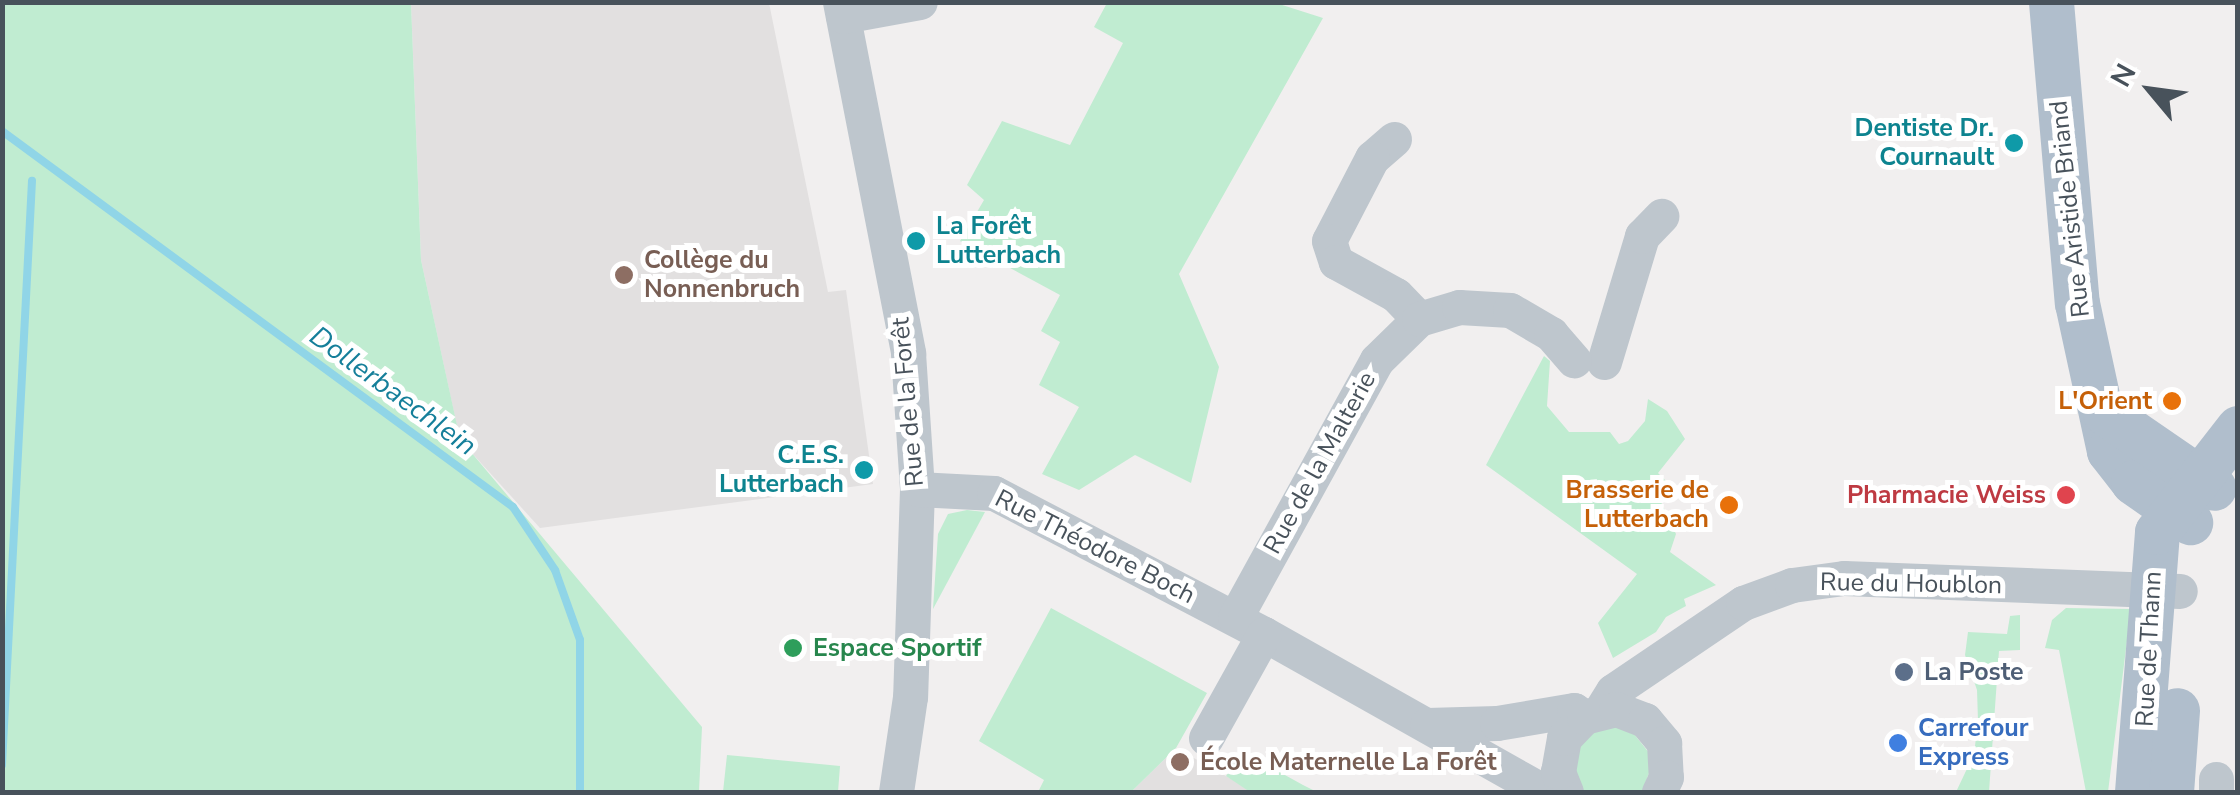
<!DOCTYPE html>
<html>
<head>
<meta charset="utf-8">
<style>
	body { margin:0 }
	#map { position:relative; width:2240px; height:795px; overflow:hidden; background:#f1efef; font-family:"Nunito Sans",sans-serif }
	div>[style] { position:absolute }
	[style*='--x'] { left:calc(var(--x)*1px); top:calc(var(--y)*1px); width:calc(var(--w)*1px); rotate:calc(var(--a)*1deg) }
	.education>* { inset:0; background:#e2e0e0 }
	.green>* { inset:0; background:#c0ecd1 }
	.stream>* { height:8px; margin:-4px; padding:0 4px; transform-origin:4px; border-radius:4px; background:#90d5e7 }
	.minor>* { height:35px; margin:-17.5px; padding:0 17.5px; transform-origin:17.5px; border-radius:17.5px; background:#bec6cd }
	.major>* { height:45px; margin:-22.5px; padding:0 22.5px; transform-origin:22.5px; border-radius:22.5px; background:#b0becc }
	.dots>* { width:28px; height:28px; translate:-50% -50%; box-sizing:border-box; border:5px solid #fff; border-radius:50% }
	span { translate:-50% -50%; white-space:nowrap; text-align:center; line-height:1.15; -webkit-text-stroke:10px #fff; paint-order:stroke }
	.culture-label { font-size:25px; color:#0d838f; font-weight:700 }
	.right { translate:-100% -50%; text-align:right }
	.left { translate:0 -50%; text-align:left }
	.street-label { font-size:25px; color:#48525b }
	.education-label { font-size:25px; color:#785e54; font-weight:700 }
	.food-label { font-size:25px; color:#c56008; font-weight:700 }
	.health-label { font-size:25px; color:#be3a42; font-weight:700 }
	.leisure-label { font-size:25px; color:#27864d; font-weight:700 }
	.service-label { font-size:25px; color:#4e5e75; font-weight:700 }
	.shop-label { font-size:25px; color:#366cbe; font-weight:700 }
	.water-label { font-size:28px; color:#157f9a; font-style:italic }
	.frame { position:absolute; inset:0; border:5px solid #48525b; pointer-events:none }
	.north { position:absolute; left:2100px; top:40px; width:100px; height:100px; -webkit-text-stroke:8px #fff; paint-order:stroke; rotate:299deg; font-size:28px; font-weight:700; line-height:40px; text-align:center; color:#48525b }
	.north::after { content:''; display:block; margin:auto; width:35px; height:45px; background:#48525b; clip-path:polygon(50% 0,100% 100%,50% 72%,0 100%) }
</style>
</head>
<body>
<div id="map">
	<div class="education">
		<div style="clip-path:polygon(411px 3px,769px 3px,828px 292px,846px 290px,873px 484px,540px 528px,460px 440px,421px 260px)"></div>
		<div style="clip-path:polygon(1176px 748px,1251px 790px,1131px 792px)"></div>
	</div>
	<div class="green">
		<div style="clip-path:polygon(2px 3px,411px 3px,421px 260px,460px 439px,702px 727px,699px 792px,3px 792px)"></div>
		<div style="clip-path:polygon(1107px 3px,1276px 3px,1323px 18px,1179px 274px,1219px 367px,1191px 483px,1135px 455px,1079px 490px,1042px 474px,1079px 407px,1039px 385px,1060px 342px,1041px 331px,1060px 295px,960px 241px,984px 200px,967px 185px,1002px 121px,1070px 145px,1123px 43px,1094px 27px)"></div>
		<div style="clip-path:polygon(1544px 356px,1550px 361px,1547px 406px,1569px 432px,1610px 432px,1619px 444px,1628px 441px,1645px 421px,1648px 399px,1667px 411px,1685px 439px,1658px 473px,1669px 484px,1660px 500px,1676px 534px,1670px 552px,1716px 585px,1684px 599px,1686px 606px,1666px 617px,1656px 632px,1613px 658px,1598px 623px,1637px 574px,1486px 465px)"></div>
		<div style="clip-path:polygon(967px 510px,985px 512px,933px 609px,938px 534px,948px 514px)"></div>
		<div style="clip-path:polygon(1051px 608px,1207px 693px,1176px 748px,1131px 792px,1038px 792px,1044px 780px,979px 741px)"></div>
		<div style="clip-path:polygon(2066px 608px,2131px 609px,2108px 792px,2086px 792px,2059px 650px,2045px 648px,2052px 620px)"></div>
		<div style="clip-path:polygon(2020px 615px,2020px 650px,1999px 651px,1989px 792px,1956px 792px,1974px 754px,1978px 721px,1977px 690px,1965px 655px,1968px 632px,2007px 634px,2010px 616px)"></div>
		<div style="clip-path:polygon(1626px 724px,1654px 759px,1642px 792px,1584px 792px,1573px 774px,1574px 750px,1584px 734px)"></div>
		<div style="clip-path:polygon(1243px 752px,1303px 785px,1317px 792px,1250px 792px,1226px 776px)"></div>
		<div style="clip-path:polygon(727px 755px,840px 766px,838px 792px,723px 792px)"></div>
	</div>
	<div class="stream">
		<div style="--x:2;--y:131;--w:634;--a:36.35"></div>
		<div style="--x:513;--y:507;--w:76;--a:56.3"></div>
		<div style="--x:555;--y:570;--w:74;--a:70.3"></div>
		<div style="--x:580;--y:640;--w:152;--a:90"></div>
		<div style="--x:2;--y:765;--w:585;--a:-87.06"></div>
	</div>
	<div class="minor">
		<div style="--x:840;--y:2;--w:358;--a:79"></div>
		<div style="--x:908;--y:353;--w:136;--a:86.2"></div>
		<div style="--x:917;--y:489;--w:208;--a:91.9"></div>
		<div style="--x:910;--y:697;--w:96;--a:98.4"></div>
		<div style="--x:843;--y:16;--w:78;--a:-10.3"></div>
		<div style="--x:1394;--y:139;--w:29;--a:139"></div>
		<div style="--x:1372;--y:158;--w:93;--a:117.4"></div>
		<div style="--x:1329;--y:241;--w:22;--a:72"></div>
		<div style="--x:1336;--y:262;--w:68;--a:28.8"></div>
		<div style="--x:1396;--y:295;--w:33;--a:46"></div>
		<div style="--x:1604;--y:362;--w:132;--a:-73.2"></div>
		<div style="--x:1642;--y:236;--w:28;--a:-46"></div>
		<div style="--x:917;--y:489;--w:77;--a:3"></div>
		<div style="--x:994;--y:493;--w:305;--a:27.6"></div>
		<div style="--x:1264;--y:634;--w:322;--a:29.4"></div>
		<div style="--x:1235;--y:618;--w:294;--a:-61.2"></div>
		<div style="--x:1377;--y:360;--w:59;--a:-44.3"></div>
		<div style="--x:1419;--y:319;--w:42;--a:-16.7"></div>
		<div style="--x:1459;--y:307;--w:51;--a:3.4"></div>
		<div style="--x:1510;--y:310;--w:48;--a:30.3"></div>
		<div style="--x:1551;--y:334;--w:35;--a:49"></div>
		<div style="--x:1601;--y:710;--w:22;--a:-58"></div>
		<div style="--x:1613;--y:691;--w:157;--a:-34.1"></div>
		<div style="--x:1743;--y:603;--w:52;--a:-20.2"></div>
		<div style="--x:1792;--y:585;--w:52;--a:-7.7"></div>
		<div style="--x:1844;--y:578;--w:336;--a:2.2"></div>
		<div style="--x:1427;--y:725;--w:70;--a:-1.6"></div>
		<div style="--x:1497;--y:723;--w:78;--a:-9.6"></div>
		<div style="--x:1574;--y:710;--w:12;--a:35"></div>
		<div style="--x:1206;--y:738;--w:119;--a:-60.9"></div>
		<div style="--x:1566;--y:792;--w:22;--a:-112"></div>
		<div style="--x:1558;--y:772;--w:35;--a:-80"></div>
		<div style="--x:1564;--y:738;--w:29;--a:-46"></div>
		<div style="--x:1584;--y:717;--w:33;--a:-14"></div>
		<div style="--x:1616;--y:709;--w:31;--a:21"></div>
		<div style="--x:1645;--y:720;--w:30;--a:50"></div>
		<div style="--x:1664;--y:743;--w:34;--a:87"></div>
		<div style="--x:1666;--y:777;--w:17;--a:115"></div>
		<div style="--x:2216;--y:792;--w:13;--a:-90"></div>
	</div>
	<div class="major">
		<div style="--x:2051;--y:2;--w:302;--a:85.1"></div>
		<div style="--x:2077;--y:303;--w:151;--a:77.8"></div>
		<div style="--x:2109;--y:451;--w:39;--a:52"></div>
		<div style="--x:2133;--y:482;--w:70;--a:35.1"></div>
		<div style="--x:2105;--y:413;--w:132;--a:34.5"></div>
		<div style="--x:2137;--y:792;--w:261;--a:-85.6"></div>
		<div style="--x:2157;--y:532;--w:132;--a:-52.1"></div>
		<div style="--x:2171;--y:792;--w:82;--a:-85.8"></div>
	</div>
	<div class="dots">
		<div style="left:2014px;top:143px;background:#0f9aa8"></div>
		<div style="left:916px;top:241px;background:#0f9aa8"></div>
		<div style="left:624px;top:275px;background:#8d6e63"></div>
		<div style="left:2172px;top:401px;background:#e8710a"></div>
		<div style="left:864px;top:470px;background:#0f9aa8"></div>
		<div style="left:2066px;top:495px;background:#e0444e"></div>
		<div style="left:1729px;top:505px;background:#e8710a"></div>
		<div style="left:793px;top:648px;background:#2e9e5b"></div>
		<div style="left:1904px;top:672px;background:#5c6f8a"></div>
		<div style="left:1898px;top:743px;background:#3f7fe0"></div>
		<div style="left:1180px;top:762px;background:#8d6e63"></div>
	</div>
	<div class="culture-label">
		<span class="right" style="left:1994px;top:143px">Dentiste Dr.<br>Cournault</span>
		<span class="left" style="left:936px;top:241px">La Forêt<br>Lutterbach</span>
		<span class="right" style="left:844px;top:470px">C.E.S.<br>Lutterbach</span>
	</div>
	<div class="street-label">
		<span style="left:2070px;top:209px;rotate:-96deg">Rue Aristide Briand</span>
		<span style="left:908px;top:402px;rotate:-95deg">Rue de la Forêt</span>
		<span style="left:1320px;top:463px;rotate:-61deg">Rue de la Malterie</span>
		<span style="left:1095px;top:547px;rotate:27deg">Rue Théodore Boch</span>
		<span style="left:1911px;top:584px;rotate:1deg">Rue du Houblon</span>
		<span style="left:2149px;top:649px;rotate:-87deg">Rue de Thann</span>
	</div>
	<div class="education-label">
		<span class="left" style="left:644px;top:275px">Collège du<br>Nonnenbruch</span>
		<span class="left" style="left:1200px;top:762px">École Maternelle La Forêt</span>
	</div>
	<div class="food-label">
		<span class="right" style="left:2152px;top:401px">L'Orient</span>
		<span class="right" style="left:1709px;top:505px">Brasserie de<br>Lutterbach</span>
	</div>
	<div class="health-label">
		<span class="right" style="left:2046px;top:495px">Pharmacie Weiss</span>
	</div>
	<div class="leisure-label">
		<span class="left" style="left:813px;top:648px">Espace Sportif</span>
	</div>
	<div class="service-label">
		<span class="left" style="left:1924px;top:672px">La Poste</span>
	</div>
	<div class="shop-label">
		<span class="left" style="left:1918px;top:743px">Carrefour<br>Express</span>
	</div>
	<div class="water-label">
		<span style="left:393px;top:391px;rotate:36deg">Dollerbaechlein</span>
	</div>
	<div class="frame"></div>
	<div class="north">N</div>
</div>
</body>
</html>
